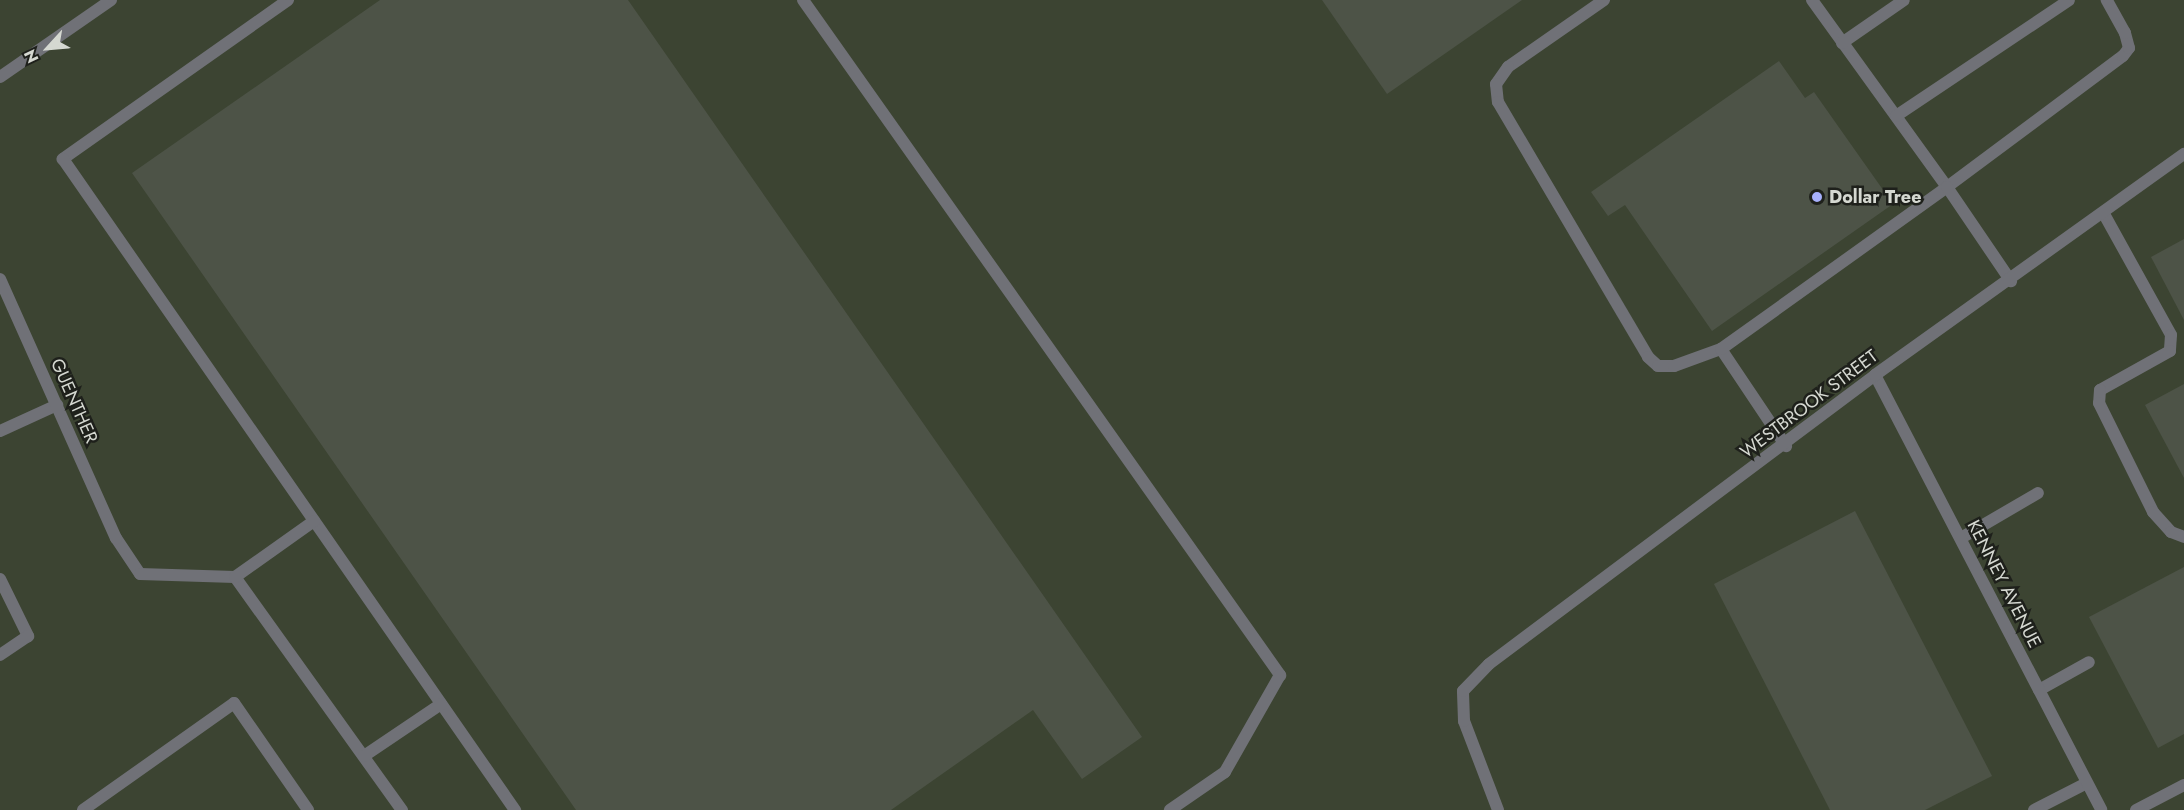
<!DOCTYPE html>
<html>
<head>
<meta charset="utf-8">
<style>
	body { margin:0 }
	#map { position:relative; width:2184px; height:810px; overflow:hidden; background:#353a2f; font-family:Jost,sans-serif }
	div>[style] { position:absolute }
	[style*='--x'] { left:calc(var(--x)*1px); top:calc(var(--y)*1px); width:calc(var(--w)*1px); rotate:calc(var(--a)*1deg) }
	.built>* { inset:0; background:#3c4432 }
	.building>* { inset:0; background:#4d5347 }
	.lane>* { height:12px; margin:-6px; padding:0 6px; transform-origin:6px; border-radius:6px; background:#707177 }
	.street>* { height:12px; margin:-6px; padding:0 6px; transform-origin:6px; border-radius:6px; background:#707177 }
	.dots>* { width:16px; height:16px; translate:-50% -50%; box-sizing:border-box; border:3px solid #1e201b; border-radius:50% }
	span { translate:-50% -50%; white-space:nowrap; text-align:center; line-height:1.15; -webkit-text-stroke:5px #1e201b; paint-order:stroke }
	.poi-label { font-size:18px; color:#d5d8d1; font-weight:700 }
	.left { translate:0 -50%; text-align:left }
	.street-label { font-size:18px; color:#d5d8d1 }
	.north { position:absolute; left:18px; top:18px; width:60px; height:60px; -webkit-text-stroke:4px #1e201b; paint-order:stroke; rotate:244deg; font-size:16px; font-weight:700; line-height:24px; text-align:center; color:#d5d8d1 }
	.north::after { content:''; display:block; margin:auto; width:21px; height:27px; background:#d5d8d1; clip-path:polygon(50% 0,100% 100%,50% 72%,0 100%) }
</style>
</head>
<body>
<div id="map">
	<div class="built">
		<div style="clip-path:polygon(0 0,2184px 0,2184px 810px,0 810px)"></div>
	</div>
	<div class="building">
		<div style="clip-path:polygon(380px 0,628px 0,1142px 737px,1082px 779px,1033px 710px,891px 810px,576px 810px,132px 173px)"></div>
		<div style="clip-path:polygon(1322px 0,1522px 0,1387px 94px)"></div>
		<div style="clip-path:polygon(1779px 61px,1805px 98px,1814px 92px,1893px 204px,1712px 331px,1625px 205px,1608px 216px,1591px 192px)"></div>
		<div style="clip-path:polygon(2184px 239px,2184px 320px,2151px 257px)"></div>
		<div style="clip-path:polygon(2184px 384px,2184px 478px,2145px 405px)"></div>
		<div style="clip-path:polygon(1855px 511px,1992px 776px,1925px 810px,1830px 810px,1714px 584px)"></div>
		<div style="clip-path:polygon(2184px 567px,2184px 734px,2158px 748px,2089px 617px)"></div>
	</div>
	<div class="lane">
		<div style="--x:288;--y:0;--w:276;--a:144.8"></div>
		<div style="--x:63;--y:159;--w:793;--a:55.23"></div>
		<div style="--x:803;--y:0;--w:827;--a:54.75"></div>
		<div style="--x:1280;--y:675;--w:112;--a:119.6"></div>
		<div style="--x:1225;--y:772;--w:67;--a:145.4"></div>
		<div style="--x:1604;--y:0;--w:117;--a:145.1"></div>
		<div style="--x:1508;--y:67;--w:21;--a:125"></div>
		<div style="--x:1496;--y:84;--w:18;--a:84"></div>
		<div style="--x:1498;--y:102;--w:296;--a:59.5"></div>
		<div style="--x:1648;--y:357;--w:13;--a:42"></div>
		<div style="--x:1658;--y:366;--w:16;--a:0"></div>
		<div style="--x:1674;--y:366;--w:50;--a:-19.9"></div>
		<div style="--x:1721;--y:349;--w:117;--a:56.2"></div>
		<div style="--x:1812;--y:0;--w:231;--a:54.2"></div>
		<div style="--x:1947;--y:187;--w:219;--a:-36.7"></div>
		<div style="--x:2123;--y:56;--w:10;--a:-53"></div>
		<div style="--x:2129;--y:48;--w:16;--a:-105"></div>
		<div style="--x:2125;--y:33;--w:38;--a:-119"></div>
		<div style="--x:1842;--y:43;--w:75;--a:-34.7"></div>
		<div style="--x:1896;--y:116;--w:208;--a:-33.8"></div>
		<div style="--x:2104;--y:214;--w:138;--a:61"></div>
		<div style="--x:2171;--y:335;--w:16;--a:94"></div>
		<div style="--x:2170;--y:351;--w:80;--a:150.9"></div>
		<div style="--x:2100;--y:390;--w:13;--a:94"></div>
		<div style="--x:2099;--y:403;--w:122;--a:63.6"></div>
		<div style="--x:2153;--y:512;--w:27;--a:48"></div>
		<div style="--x:2171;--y:532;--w:14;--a:21"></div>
		<div style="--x:1721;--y:349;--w:278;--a:-35.6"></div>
		<div style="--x:1947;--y:187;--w:114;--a:55.8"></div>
		<div style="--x:0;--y:431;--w:63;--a:-24.5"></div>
		<div style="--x:116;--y:538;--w:43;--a:56.3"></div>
		<div style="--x:140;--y:574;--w:95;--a:1.8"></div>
		<div style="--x:235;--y:577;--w:287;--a:54.4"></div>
		<div style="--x:1961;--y:538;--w:89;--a:-30.3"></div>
		<div style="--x:235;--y:577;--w:97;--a:-35.3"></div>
		<div style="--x:0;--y:579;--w:64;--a:63.8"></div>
		<div style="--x:28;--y:636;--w:34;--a:146"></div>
		<div style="--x:2039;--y:690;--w:57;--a:-29.2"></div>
		<div style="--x:364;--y:756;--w:93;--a:-34"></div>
		<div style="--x:83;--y:810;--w:185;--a:-35.3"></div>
		<div style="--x:234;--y:703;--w:130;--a:55.3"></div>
		<div style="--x:2034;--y:810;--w:59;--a:-27"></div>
		<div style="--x:2136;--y:810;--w:54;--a:-27.5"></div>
	</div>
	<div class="street">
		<div style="--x:0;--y:77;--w:135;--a:-34.7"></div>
		<div style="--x:0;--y:279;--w:284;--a:65.9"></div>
		<div style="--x:1875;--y:375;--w:490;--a:62.5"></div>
		<div style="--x:1498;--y:810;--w:95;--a:-110.9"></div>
		<div style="--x:1464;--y:721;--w:30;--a:-92"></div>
		<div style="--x:1463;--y:691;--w:37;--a:-46"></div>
		<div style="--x:1489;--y:664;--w:482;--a:-36.8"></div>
		<div style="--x:1875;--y:375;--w:380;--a:-35.6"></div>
	</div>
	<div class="dots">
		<div style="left:1817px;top:197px;background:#a7b0fc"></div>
	</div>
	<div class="poi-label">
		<span class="left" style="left:1829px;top:197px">Dollar Tree</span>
	</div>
	<div class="street-label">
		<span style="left:74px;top:401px;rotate:66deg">GUENTHER</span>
		<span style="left:1809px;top:404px;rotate:-37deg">WESTBROOK STREET</span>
		<span style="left:2004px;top:584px;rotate:63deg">KENNEY AVENUE</span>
	</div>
	<div class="north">N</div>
</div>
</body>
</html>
